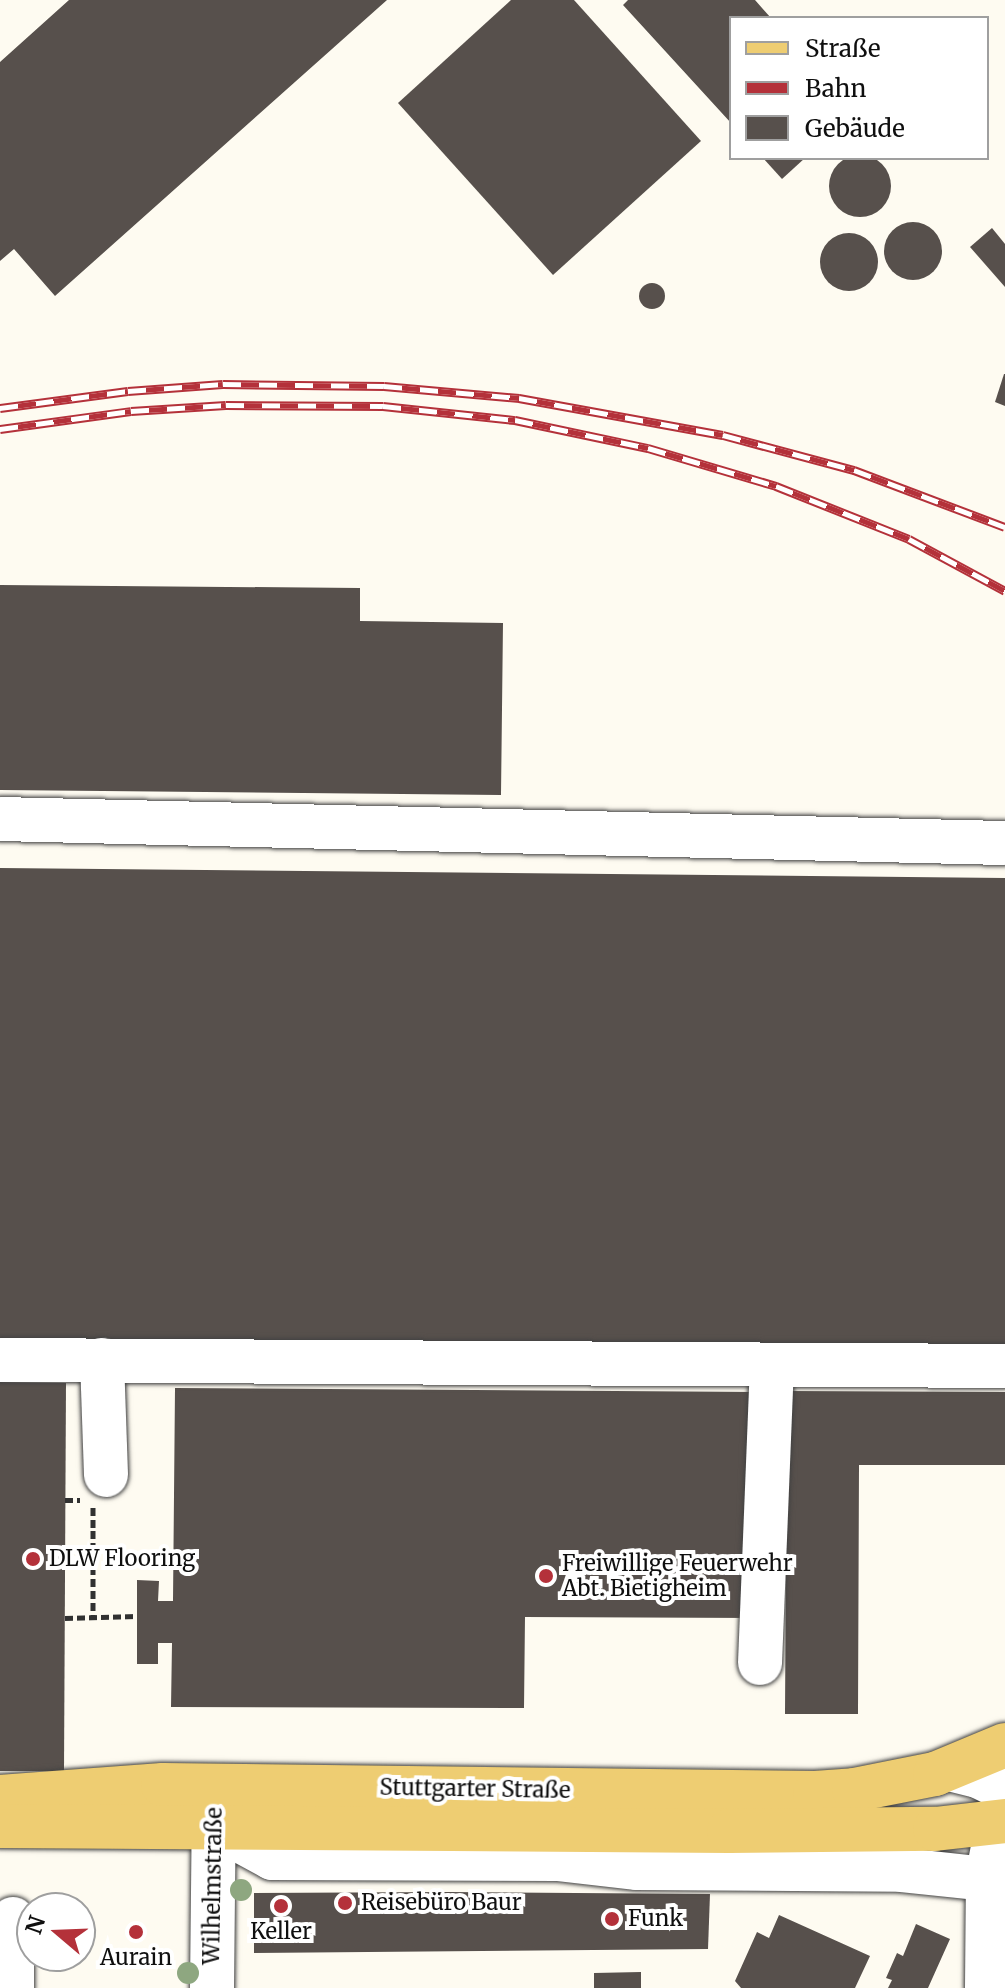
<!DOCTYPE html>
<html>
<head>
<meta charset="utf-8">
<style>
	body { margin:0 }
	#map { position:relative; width:1005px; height:1988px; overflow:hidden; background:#fefbf1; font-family:Merriweather,serif }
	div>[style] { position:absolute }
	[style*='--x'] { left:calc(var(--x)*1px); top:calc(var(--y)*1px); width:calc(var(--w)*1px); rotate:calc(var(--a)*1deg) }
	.building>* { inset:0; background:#57504c }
	.round { border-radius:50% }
	.path>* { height:5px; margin-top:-2.5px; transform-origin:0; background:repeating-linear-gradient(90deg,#313131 0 8px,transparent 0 12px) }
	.roads { filter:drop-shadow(0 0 2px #424242) drop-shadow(0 0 2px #424242) }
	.minor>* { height:44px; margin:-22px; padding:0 22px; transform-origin:22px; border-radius:22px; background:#fff }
	.major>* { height:44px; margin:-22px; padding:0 22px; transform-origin:22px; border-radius:22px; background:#eecd72 }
	.rail>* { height:9px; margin-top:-4.5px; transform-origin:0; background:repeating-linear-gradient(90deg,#fff 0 18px,#b4313a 0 36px); box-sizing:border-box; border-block:2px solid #b4313a }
	.trees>* { width:22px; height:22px; margin:-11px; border-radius:50%; background:#8ea780 }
	.dots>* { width:22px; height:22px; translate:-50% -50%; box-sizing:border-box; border:4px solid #fff; border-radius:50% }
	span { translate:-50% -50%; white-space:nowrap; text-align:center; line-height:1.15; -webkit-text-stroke:8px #fff; paint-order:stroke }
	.poi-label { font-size:22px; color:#0f0f0f }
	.left { translate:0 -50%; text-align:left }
	.street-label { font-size:22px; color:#0f0f0f }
	.legend { position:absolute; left:729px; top:16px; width:260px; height:144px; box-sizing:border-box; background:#fff; border:2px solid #9f9f9f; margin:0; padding:10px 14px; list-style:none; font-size:24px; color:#0f0f0f }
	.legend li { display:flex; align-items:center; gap:16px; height:40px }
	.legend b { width:40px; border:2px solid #9f9f9f }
	.north { position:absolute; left:16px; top:1892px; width:80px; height:80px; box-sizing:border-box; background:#fff; border:2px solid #9f9f9f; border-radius:50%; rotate:289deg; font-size:22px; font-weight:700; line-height:32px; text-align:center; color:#0f0f0f }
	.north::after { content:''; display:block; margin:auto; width:28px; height:36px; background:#b4313a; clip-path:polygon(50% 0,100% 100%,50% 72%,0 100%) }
</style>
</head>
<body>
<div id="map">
	<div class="building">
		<div style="clip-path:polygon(69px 0,387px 0,55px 296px,14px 249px,0 261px,0 62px)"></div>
		<div style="clip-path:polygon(511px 0,574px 0,701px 141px,553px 275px,398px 103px)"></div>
		<div style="clip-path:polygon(628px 0,755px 0,771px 18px,731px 18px,731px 123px,623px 5px)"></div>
		<div class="round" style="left:829px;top:155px;width:62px;height:62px"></div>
		<div style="clip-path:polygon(763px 158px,805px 158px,782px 179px)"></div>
		<div class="round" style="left:884px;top:222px;width:58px;height:58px"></div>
		<div style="clip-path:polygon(992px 228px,1005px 244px,1005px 287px,970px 247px)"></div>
		<div class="round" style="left:820px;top:233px;width:58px;height:58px"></div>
		<div class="round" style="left:639px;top:283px;width:26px;height:26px"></div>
		<div style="clip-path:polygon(1004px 374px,1005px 374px,1005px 406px,995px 402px)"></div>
		<div style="clip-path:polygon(0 585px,360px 588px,360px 621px,503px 623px,501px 795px,0 790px)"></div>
		<div style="clip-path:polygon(0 868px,1005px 878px,1005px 1353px,0 1343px)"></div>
		<div style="clip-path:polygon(0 1382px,66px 1383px,64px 1771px,0 1771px)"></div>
		<div style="clip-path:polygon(175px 1388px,757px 1392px,755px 1618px,525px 1617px,524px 1708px,171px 1707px,172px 1643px,158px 1643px,158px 1664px,137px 1664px,137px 1580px,159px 1581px,158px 1601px,173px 1601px)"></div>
		<div style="clip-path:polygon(787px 1391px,1005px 1392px,1005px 1465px,859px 1465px,858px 1714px,785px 1714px)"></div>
		<div style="clip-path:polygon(450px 1892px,710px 1894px,708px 1949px,254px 1953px,254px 1893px)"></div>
		<div style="clip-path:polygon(779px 1915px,870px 1956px,855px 1988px,741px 1988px,735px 1981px,757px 1932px,769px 1938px)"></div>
		<div style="clip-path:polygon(916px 1924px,950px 1939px,928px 1988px,888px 1988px,892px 1980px,886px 1978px,897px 1953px,903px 1956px)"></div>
		<div style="clip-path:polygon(641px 1972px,641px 1988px,594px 1988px,594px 1973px)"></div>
	</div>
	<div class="path">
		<div style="--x:65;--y:1500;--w:15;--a:0"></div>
		<div style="--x:93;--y:1507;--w:111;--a:90"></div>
		<div style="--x:65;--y:1618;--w:72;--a:-1.6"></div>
	</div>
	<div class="roads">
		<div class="minor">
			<div style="--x:0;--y:819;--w:1005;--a:1.37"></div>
			<div style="--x:0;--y:1360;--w:1005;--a:0.34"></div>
			<div style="--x:102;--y:1360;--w:115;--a:88"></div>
			<div style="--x:760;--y:1663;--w:297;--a:-87.7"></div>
			<div style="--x:949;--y:1769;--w:30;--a:14"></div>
			<div style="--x:978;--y:1776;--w:30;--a:26"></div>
			<div style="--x:215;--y:1827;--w:65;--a:28.5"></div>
			<div style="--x:272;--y:1858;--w:285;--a:0.2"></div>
			<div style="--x:557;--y:1859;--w:81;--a:6.4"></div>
			<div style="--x:637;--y:1868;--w:265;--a:0.4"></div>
			<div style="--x:902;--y:1870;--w:65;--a:6.1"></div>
			<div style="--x:12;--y:1988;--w:69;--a:-89.2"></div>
			<div style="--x:212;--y:1988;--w:186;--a:-89.4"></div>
			<div style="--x:987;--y:1988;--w:115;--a:-89.5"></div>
			<div style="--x:988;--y:1873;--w:37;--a:-79"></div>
			<div style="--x:995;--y:1837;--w:26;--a:-67"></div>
		</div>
		<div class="major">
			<div style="--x:0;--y:1797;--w:163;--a:-4.2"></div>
			<div style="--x:163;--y:1785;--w:652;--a:0.7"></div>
			<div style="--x:815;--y:1793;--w:39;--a:-4"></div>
			<div style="--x:854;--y:1790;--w:83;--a:-11.2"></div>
			<div style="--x:935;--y:1774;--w:76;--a:-22.5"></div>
			<div style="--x:0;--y:1826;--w:729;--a:0.39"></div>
			<div style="--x:729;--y:1831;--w:206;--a:-0.6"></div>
			<div style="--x:935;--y:1829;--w:70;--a:-6.5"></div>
		</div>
	</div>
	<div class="rail">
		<div style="--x:0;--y:408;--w:129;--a:-7.6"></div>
		<div style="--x:128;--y:391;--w:95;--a:-4.2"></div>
		<div style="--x:223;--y:384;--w:161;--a:0.7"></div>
		<div style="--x:384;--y:386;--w:136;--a:5.1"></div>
		<div style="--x:519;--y:398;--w:207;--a:10.3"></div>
		<div style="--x:723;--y:435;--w:136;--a:15"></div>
		<div style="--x:854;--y:470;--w:161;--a:20.7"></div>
		<div style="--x:0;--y:429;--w:132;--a:-7.8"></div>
		<div style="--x:131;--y:411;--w:95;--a:-3.6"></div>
		<div style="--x:226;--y:405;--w:157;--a:0.4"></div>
		<div style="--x:383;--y:406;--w:133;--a:6.1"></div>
		<div style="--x:515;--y:420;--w:136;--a:11.9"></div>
		<div style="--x:648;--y:448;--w:134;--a:16.5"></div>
		<div style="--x:776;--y:486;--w:143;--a:21.7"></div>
		<div style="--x:909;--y:539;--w:109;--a:28.4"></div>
	</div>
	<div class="trees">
		<div style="left:241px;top:1890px"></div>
		<div style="left:188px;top:1973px"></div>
	</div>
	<div class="dots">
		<div style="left:33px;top:1559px;background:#b4313a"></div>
		<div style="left:546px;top:1576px;background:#b4313a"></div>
		<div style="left:345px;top:1903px;background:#b4313a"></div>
		<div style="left:281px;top:1906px;background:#b4313a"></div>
		<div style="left:612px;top:1919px;background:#b4313a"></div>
		<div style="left:136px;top:1932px;background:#b4313a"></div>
	</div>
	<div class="poi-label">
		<span class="left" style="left:49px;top:1559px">DLW Flooring</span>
		<span class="left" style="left:562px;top:1576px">Freiwillige Feuerwehr<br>Abt. Bietigheim</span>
		<span class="left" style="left:361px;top:1903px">Reisebüro Baur</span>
		<span class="left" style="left:628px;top:1919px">Funk</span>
		<span style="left:281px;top:1932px">Keller</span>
		<span style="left:136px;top:1958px">Aurain</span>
	</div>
	<div class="street-label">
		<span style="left:475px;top:1789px;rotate:1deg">Stuttgarter Straße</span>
		<span style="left:213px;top:1886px;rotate:-89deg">Wilhelmstraße</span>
	</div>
	<ul class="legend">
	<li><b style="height:10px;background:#eecd72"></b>Straße</li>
	<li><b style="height:10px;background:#b4313a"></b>Bahn</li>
	<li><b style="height:22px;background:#57504c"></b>Gebäude</li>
	</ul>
	<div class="north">N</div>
</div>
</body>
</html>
